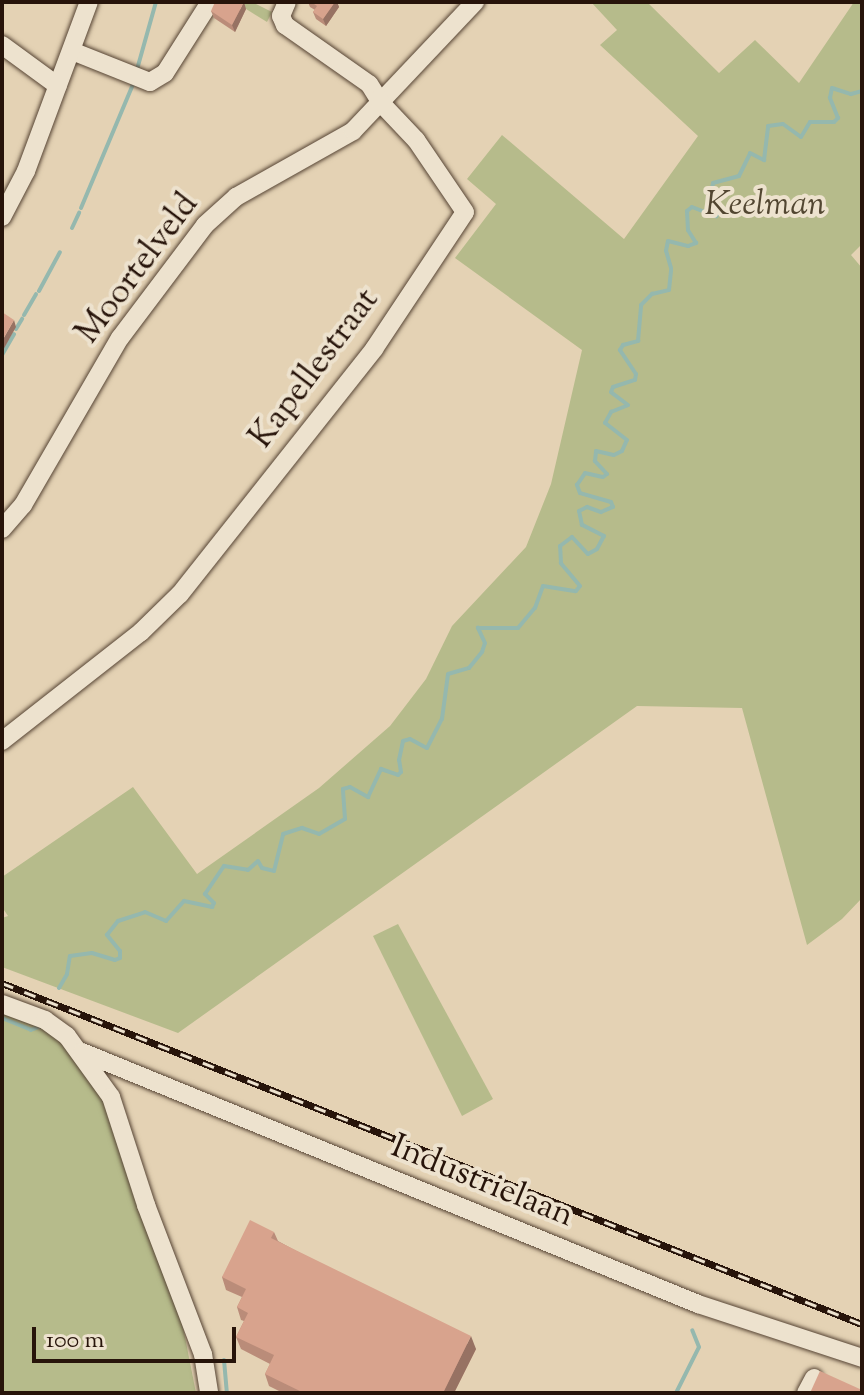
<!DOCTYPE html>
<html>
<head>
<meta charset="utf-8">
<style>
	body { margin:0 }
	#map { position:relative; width:864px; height:1395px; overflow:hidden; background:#e4d2b4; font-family:"Sorts Mill Goudy",serif }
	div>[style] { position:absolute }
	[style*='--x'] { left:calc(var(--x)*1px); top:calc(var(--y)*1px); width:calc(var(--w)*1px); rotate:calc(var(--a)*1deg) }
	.green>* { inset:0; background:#b6bb8b }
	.stream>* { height:4px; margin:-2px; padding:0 2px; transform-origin:2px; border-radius:2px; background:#95b8ae }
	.roads { filter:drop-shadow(0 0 2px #564434) drop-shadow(0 0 2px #564434) }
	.minor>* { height:18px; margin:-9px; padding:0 9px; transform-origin:9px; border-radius:9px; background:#ede2ce }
	.rail>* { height:7px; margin-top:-3.5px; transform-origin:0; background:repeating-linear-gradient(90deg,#ede2ce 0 12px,#27140a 0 24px); box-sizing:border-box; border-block:2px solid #27140a }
	.wall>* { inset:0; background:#ba8c79 }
	.shaded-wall>* { inset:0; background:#977263 }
	.building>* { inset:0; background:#d8a38d }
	span { translate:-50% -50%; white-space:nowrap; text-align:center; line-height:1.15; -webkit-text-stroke:8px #ede2ce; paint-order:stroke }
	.park-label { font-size:34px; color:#524631; font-style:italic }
	.street-label { font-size:34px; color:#27140a }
	.frame { position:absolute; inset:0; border:4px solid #27140a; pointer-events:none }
	.scale { position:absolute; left:32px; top:1327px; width:204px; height:36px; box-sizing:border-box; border:4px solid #27140a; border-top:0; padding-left:10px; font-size:24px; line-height:28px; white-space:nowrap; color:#27140a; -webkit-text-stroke:6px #ede2ce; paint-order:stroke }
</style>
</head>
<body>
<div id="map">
	<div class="green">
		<div style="clip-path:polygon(235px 2px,252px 2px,272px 12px,267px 22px)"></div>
		<div style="clip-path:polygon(591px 2px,647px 2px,719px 73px,755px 40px,799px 83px,854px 2px,862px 2px,862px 244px,851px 255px,862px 268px,862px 898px,842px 919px,807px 945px,742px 708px,637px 706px,178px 1033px,2px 967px,2px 918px,8px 916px,2px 907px,2px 877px,133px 787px,197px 874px,319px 788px,390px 726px,426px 679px,452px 626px,526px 547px,551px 484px,582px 350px,455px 258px,496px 204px,467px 179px,502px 135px,624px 239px,698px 136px,600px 45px,617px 30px)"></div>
		<div style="clip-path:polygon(398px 924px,493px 1099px,462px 1116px,373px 936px)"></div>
		<div style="clip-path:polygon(2px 1010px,51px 1030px,103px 1095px,182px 1322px,196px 1393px,2px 1393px)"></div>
	</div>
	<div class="stream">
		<div style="--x:136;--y:73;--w:74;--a:-74.3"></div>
		<div style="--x:81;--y:208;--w:134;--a:-67.2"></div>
		<div style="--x:72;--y:228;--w:17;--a:-65"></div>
		<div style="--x:671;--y:268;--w:18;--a:-106"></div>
		<div style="--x:666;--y:251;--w:10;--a:-79"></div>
		<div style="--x:668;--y:241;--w:21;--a:14"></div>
		<div style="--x:688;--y:246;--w:9;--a:-21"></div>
		<div style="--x:696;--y:243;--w:15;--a:-122"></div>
		<div style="--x:688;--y:230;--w:19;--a:-93"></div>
		<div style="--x:687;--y:211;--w:6;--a:-39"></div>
		<div style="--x:692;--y:207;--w:26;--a:21"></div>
		<div style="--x:716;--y:216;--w:6;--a:-45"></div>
		<div style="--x:720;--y:212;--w:22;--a:-114"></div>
		<div style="--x:711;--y:192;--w:9;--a:-77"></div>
		<div style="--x:713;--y:183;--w:27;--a:-15"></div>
		<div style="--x:739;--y:176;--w:25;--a:-64"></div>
		<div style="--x:750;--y:153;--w:16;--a:27"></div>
		<div style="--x:764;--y:160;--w:34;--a:-83"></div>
		<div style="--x:768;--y:126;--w:15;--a:-8"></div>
		<div style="--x:783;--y:124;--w:22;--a:36"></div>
		<div style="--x:801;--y:137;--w:17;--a:-59"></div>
		<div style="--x:810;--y:122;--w:24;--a:0"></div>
		<div style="--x:834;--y:122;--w:6;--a:-45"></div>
		<div style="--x:838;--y:118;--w:22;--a:-112"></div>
		<div style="--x:830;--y:98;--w:10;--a:-79"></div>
		<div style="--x:832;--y:88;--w:20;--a:18"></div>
		<div style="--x:851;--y:94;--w:11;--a:-15"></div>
		<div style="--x:39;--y:291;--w:44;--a:-61.7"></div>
		<div style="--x:24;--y:315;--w:24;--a:-60"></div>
		<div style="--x:16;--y:329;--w:12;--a:-59"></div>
		<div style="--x:2;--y:355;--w:24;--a:-60"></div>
		<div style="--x:59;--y:988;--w:16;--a:-60"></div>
		<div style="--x:67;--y:974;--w:18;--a:-81"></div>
		<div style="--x:70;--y:956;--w:22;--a:-8"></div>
		<div style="--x:92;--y:953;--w:24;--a:17"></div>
		<div style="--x:115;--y:960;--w:5;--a:-22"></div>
		<div style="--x:120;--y:958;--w:7;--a:-90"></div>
		<div style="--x:120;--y:951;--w:21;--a:-129"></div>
		<div style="--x:107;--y:935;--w:18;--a:-52"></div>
		<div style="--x:118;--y:921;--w:28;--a:-18"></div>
		<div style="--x:145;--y:912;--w:23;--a:23"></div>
		<div style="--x:166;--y:921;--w:27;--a:-48"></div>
		<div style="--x:184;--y:901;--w:29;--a:12"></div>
		<div style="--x:212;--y:907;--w:4;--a:-63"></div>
		<div style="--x:214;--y:903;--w:13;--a:-135"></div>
		<div style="--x:205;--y:894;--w:34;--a:-56"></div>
		<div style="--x:224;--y:866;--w:24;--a:9"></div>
		<div style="--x:248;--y:870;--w:13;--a:-42"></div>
		<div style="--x:258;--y:861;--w:8;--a:60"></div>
		<div style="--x:262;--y:868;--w:12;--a:14"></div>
		<div style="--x:274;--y:871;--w:38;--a:-76"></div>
		<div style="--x:283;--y:834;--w:20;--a:-18"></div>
		<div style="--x:302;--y:828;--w:18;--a:19"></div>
		<div style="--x:319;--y:834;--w:30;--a:-30"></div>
		<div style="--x:345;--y:819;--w:30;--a:-94"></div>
		<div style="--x:343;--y:789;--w:7;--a:-16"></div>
		<div style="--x:350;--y:787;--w:21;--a:29"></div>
		<div style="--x:368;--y:797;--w:31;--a:-65"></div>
		<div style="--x:381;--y:769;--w:18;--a:19"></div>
		<div style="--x:398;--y:775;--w:4;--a:-45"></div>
		<div style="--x:401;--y:772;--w:12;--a:-99"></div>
		<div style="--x:399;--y:760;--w:19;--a:-78"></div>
		<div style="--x:403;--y:741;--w:7;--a:-16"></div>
		<div style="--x:410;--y:739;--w:19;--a:28"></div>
		<div style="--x:427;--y:748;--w:33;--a:-63"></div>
		<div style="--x:442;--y:719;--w:45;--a:-82.4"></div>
		<div style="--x:448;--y:674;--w:22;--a:-16"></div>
		<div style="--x:469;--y:668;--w:21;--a:-51"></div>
		<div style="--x:482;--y:652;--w:9;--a:-72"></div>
		<div style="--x:485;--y:643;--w:17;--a:-115"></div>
		<div style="--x:478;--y:628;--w:40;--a:0"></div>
		<div style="--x:518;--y:628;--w:26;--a:-50"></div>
		<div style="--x:535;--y:608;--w:23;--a:-70"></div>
		<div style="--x:543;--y:586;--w:33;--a:9"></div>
		<div style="--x:576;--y:591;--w:6;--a:-51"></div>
		<div style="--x:580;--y:586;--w:30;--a:-130"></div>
		<div style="--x:561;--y:563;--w:17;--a:-93"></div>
		<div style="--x:560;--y:546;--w:15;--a:-37"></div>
		<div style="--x:572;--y:537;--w:23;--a:47"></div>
		<div style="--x:588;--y:554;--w:10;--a:-29"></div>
		<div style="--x:597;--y:549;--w:15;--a:-62"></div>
		<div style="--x:604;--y:536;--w:25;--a:-153"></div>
		<div style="--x:582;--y:525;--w:14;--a:-102"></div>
		<div style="--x:579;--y:511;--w:9;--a:-27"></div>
		<div style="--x:587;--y:507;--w:15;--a:20"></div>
		<div style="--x:601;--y:512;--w:13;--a:-23"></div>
		<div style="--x:613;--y:507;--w:5;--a:-112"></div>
		<div style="--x:611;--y:502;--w:32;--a:-164"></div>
		<div style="--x:580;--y:493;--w:9;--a:-111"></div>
		<div style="--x:577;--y:485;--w:14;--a:-56"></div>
		<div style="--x:585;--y:473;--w:18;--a:13"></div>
		<div style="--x:603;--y:477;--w:5;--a:-37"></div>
		<div style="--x:607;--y:474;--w:18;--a:-133"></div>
		<div style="--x:595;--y:461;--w:10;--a:-84"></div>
		<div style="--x:596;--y:451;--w:18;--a:13"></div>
		<div style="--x:614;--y:455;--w:9;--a:-27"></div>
		<div style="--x:622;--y:451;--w:12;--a:-66"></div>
		<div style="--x:627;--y:440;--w:28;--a:-142"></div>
		<div style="--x:605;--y:423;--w:13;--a:-61"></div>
		<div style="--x:611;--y:412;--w:18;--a:-22"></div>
		<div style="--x:628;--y:405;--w:21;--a:-143"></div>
		<div style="--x:611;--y:392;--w:5;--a:-68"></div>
		<div style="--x:613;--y:387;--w:23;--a:-18"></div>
		<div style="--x:635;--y:380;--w:6;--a:-81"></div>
		<div style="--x:636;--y:374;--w:29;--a:-124"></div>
		<div style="--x:620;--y:350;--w:6;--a:-59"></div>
		<div style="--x:623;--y:345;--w:16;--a:-15"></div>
		<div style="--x:638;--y:341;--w:36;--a:-85"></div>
		<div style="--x:641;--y:305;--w:16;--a:-45"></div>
		<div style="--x:652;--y:294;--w:17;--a:-13"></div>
		<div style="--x:669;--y:290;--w:20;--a:-84"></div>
		<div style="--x:2;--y:1018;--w:31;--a:22"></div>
		<div style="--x:31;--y:1030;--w:11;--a:-22"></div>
		<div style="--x:224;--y:1360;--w:33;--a:85"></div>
		<div style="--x:676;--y:1393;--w:51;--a:-63.4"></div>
		<div style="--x:699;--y:1347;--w:18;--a:-112"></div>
	</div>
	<div class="roads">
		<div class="minor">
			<div style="--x:2;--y:45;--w:69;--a:36.2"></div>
			<div style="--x:72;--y:51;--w:84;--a:21.7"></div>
			<div style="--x:150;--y:82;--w:17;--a:-31"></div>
			<div style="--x:165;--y:73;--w:84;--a:-57.6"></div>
			<div style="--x:2;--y:217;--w:52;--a:-62.4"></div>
			<div style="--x:26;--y:171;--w:180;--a:-69.6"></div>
			<div style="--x:2;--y:529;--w:32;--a:-49"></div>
			<div style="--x:23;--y:505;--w:193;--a:-59.9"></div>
			<div style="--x:120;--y:338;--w:141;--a:-53"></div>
			<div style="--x:205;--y:225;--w:42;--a:-42.1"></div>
			<div style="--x:236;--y:197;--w:134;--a:-29.4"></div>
			<div style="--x:353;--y:131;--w:178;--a:-46.6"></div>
			<div style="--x:2;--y:741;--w:177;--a:-38.1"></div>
			<div style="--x:141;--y:632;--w:54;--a:-44.3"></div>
			<div style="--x:180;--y:594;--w:313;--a:-51.6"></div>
			<div style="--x:374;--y:349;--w:164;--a:-56.4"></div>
			<div style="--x:465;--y:212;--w:87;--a:-124.2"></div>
			<div style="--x:416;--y:140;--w:51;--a:-133.4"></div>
			<div style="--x:381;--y:103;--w:22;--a:-122"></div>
			<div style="--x:369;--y:84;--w:103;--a:-144.9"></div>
			<div style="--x:285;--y:25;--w:10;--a:-114"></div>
			<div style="--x:281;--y:16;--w:15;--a:-67"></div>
			<div style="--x:2;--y:1004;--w:46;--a:20.4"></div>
			<div style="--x:45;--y:1020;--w:27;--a:36"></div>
			<div style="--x:67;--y:1036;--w:75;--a:54.2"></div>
			<div style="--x:111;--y:1097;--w:114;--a:72"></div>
			<div style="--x:146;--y:1205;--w:160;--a:69.1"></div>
			<div style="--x:203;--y:1354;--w:39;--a:81"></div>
			<div style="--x:82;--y:1052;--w:666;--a:22.25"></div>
			<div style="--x:698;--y:1304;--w:173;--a:18.2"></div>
			<div style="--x:806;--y:1393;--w:17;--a:-62"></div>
		</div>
	</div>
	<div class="rail">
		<div style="--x:2;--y:983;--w:925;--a:21.63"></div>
	</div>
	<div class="wall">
		<div style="clip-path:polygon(308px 2px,337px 2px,339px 7px,326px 26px,316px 19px,313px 12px,315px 10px,310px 7px)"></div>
		<div style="clip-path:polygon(246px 9px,235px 32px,214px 18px,211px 11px)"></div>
		<div style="clip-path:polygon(274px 1232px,278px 1241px,476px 1349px,454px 1393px,283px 1393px,269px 1386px,265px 1374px,270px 1364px,241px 1349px,236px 1337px,244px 1321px,241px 1320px,237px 1307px,242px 1297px,226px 1290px,222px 1277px)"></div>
	</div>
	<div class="shaded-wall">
		<div style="clip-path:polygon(244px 2px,246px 9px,235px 32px,232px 25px)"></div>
		<div style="clip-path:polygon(335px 2px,337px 2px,339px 7px,326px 26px,323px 19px)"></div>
		<div style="clip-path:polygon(14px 320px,16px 327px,2px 352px,2px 341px)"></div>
		<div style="clip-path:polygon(471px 1336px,476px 1349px,454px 1393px,443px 1393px)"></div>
	</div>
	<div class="building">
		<div style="clip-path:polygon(215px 2px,244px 2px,232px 25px,211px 11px)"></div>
		<div style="clip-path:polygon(311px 2px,335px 2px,323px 19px,313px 12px,317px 6px)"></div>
		<div style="clip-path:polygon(2px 312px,14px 320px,2px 341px)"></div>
		<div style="clip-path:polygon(250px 1220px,274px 1232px,271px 1238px,471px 1336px,443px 1393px,304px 1393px,265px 1374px,274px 1355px,236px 1337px,248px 1313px,237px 1307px,246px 1289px,222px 1277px)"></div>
		<div style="clip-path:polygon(820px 1371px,862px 1390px,862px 1393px,810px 1393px)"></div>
	</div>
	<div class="park-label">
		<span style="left:765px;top:206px">Keelman</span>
	</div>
	<div class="street-label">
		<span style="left:138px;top:269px;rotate:-53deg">Moortelveld</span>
		<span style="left:315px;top:369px;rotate:-53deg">Kapellestraat</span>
		<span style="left:482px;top:1182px;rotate:22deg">Industrielaan</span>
	</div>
	<div class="frame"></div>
	<div class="scale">100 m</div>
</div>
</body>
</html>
